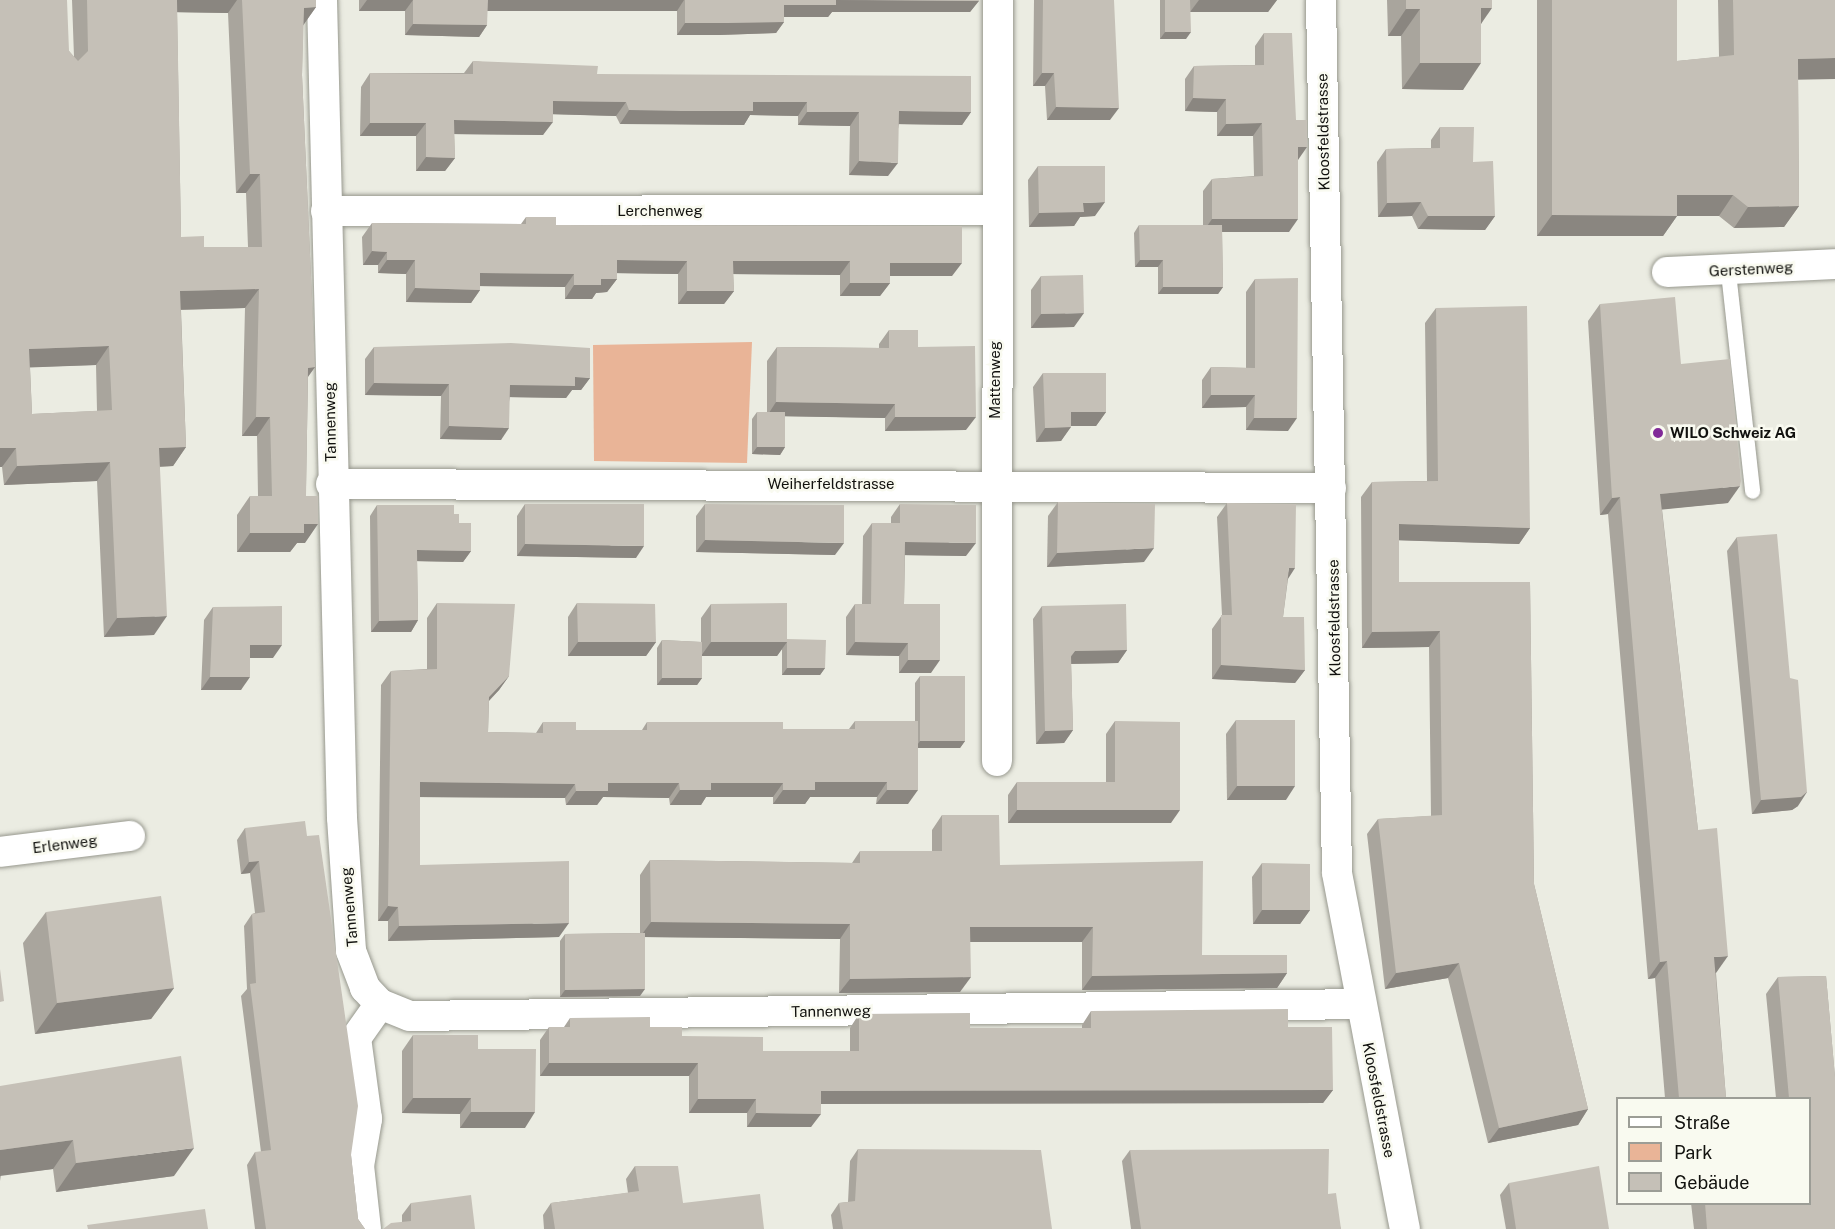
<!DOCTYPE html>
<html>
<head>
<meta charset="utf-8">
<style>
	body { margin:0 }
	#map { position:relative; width:1835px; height:1229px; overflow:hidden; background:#ebece2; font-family:"Public Sans",sans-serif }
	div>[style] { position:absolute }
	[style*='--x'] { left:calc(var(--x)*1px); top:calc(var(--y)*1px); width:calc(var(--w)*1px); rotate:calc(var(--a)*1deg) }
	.green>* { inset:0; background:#e9b497 }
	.roads { filter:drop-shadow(0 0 2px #97988e) drop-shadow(0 0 2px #97988e) }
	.service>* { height:15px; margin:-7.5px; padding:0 7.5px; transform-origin:7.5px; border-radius:7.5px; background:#fff }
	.minor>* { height:30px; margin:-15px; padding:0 15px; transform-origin:15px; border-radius:15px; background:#fff }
	.wall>* { inset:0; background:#a9a59d }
	.shaded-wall>* { inset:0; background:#8a8680 }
	.building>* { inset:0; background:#c5c0b7 }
	.dots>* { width:16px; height:16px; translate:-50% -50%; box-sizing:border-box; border:3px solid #f9faf0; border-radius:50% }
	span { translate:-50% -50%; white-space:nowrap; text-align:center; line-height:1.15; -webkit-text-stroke:5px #f9faf0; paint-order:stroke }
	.street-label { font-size:15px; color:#11110e }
	.poi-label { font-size:15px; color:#11110e; font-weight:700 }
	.left { translate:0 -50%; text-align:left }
	.legend { position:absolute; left:1616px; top:1097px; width:195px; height:108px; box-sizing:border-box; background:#f9faf0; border:2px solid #9c9d96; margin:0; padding:8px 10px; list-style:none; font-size:18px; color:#11110e }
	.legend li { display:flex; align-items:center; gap:12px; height:30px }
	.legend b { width:30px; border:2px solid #9c9d96 }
</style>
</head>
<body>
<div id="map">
	<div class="green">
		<div style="clip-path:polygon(752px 342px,747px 463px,594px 461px,593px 345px)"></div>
	</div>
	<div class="roads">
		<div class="service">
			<div style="--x:1728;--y:272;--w:220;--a:83.7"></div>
		</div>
		<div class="minor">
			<div style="--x:322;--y:0;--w:818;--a:88.6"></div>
			<div style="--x:342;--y:818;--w:133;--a:86.1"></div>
			<div style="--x:351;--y:951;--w:40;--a:69"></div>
			<div style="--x:365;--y:988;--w:22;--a:47"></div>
			<div style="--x:380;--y:1004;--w:32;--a:22"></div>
			<div style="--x:410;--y:1016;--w:951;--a:-0.72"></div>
			<div style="--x:1321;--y:0;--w:873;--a:88.95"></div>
			<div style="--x:1337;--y:873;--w:362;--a:79.2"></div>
			<div style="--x:326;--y:211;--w:668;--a:-0.09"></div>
			<div style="--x:1667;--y:272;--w:168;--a:-2.7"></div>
			<div style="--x:331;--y:484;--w:1000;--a:0.23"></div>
			<div style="--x:997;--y:761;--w:761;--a:-89.92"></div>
			<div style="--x:0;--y:852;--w:131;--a:-7"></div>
			<div style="--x:366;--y:1229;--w:63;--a:-96.3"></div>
			<div style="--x:359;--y:1166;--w:48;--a:-80.3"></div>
			<div style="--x:367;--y:1119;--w:82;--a:-97.7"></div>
			<div style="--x:356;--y:1038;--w:42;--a:-54.8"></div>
		</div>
	</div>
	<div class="wall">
		<div style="clip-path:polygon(evenodd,72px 0,316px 0,316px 7px,303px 25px,302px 75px,315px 367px,308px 377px,305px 543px,297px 543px,290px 552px,237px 552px,237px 515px,250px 496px,258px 496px,257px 436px,242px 436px,245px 308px,181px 310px,186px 447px,173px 466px,160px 467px,154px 635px,104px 637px,97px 481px,4px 485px,2px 467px,69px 51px,74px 57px,72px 0,177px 12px,228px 13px,236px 193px,246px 193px,248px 247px,204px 247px,181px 237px,177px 12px,72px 0,96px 365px,97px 411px,32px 414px,30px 367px,96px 365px)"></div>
		<div style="clip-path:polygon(359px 0,979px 0,970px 12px,832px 12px,828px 17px,784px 17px,784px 22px,776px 33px,719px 35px,677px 35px,677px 11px,487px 11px,487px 25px,479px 37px,405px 35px,405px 11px,359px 11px)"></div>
		<div style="clip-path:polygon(1034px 0,1114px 0,1110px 120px,1047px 120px,1045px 86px,1033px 86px)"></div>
		<div style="clip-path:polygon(1160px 0,1277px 0,1268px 12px,1190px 12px,1186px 39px,1160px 39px)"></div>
		<div style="clip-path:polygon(1387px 0,1492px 0,1481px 24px,1463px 90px,1402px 89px,1401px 36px,1388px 36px)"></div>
		<div style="clip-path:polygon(1537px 0,1677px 0,1677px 61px,1719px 57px,1718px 0,1835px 0,1835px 79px,1798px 79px,1799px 206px,1784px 227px,1734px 228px,1719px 216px,1677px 216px,1663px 236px,1537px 236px)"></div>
		<div style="clip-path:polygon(1264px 33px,1298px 160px,1289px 232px,1222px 232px,1223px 287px,1218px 294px,1158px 294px,1158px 267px,1135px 267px,1134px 233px,1139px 225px,1203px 225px,1203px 191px,1212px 179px,1254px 176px,1253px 136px,1217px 136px,1217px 112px,1185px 111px,1185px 79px,1194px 66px,1255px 65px,1255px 46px)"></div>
		<div style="clip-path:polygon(473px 61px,597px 74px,971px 112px,962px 125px,899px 124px,888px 176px,849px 175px,850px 126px,798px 125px,798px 116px,750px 115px,744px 125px,672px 124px,620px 124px,616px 116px,553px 114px,543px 135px,454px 134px,455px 158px,445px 171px,416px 171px,416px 136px,360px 136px,361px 87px,370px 73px,464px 73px)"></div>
		<div style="clip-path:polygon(1440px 127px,1473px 162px,1495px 216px,1485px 230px,1418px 229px,1412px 216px,1378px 217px,1377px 162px,1386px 149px,1431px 148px,1431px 140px)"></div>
		<div style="clip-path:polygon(1038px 166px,1095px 216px,1080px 217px,1074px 226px,1029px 227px,1028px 180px)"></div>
		<div style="clip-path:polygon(526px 217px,556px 225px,962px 226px,952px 276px,890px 276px,890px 283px,880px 296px,840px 296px,840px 275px,733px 274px,734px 291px,724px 304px,678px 304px,678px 274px,617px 273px,617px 279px,607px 292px,596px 293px,592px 299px,565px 299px,565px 287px,480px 286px,480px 290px,471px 303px,406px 302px,406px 274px,378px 273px,378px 265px,363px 265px,362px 237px,372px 223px,521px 224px)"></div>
		<div style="clip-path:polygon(1041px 276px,1074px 327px,1031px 328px,1031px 290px)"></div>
		<div style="clip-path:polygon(1255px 279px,1288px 431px,1246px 430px,1246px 407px,1202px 408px,1202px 380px,1211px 367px,1246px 368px,1246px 292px)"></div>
		<div style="clip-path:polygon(1600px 304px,1681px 364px,1728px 503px,1662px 509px,1698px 830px,1716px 973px,1726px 1098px,1665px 1098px,1655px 978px,1648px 979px,1608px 514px,1600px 515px,1588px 321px)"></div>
		<div style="clip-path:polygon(1436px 308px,1530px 528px,1519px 544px,1399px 540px,1399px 582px,1530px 582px,1534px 884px,1588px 1109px,1578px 1125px,1488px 1143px,1448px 978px,1385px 989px,1367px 834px,1378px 819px,1431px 816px,1429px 647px,1362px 648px,1361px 497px,1372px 482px,1427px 481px,1425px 323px)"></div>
		<div style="clip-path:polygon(889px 330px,918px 347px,966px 430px,885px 431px,885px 418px,785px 416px,785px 447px,780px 455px,752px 454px,752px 419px,757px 412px,767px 412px,767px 361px,777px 347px,879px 348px,879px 344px)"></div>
		<div style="clip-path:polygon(374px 347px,590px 378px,581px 390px,572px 390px,566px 398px,510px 397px,501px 440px,440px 439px,441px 396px,365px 395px,365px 359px)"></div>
		<div style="clip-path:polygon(1043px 373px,1106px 412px,1096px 426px,1071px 426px,1061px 441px,1036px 442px,1033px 387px)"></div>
		<div style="clip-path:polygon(1058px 502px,1144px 562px,1047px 567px,1048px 516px)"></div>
		<div style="clip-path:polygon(1227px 503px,1288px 579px,1283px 617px,1305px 670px,1295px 683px,1212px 679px,1212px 629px,1222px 615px,1217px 517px)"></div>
		<div style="clip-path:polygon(525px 504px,636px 558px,517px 556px,517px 516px)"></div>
		<div style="clip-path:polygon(705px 504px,835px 555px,696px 552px,696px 516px)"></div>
		<div style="clip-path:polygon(900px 504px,966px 556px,905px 555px,904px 604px,931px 673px,899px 673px,899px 656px,846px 655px,846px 617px,855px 604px,862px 604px,863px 536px,872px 523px,891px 523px,891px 517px)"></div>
		<div style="clip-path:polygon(377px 505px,454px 514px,459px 523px,471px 551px,463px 562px,417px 561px,418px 620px,411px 632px,371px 632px,370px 516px)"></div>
		<div style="clip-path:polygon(1737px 537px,1798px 806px,1792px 810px,1752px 814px,1727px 551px)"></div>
		<div style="clip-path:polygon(437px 603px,509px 676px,499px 690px,489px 701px,488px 732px,536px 733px,543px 722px,576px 730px,642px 730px,647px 722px,783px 729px,849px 729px,855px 721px,915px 721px,915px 683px,920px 676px,965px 741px,960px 748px,918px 748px,908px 804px,876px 804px,877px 797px,810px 797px,805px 804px,773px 804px,773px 797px,706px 797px,701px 805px,670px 805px,669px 798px,603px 797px,597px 805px,566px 805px,565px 798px,420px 797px,420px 865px,559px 937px,388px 941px,388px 921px,378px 921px,381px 685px,391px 671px,427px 669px,427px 618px)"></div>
		<div style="clip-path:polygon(577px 603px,656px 642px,646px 656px,568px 656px,568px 617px)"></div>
		<div style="clip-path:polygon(711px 604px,787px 639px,825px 668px,820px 675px,782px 675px,782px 649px,777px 656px,702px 656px,702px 678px,697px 685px,657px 685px,657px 648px,662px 640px,701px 642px,701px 618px)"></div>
		<div style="clip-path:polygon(1042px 606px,1127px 650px,1118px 663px,1071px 664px,1073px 730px,1064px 743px,1036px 744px,1033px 619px)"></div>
		<div style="clip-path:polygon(213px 607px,273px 658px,250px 658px,241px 690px,201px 690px,204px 620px)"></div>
		<div style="clip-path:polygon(1236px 720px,1286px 800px,1227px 800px,1226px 734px)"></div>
		<div style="clip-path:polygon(1115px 721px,1171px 823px,1008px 823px,1008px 795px,1017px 782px,1106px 782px,1106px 734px)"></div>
		<div style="clip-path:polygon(942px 815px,1000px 865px,1202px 955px,1287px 973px,1277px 988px,1082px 990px,1082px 942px,970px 942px,960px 992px,839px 993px,840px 939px,645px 937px,640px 996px,560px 997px,560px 941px,565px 934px,640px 933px,640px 875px,650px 860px,852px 863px,860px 851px,932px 851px,932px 830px)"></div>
		<div style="clip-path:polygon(245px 828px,307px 836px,351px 1155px,358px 1219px,365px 1229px,255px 1229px,247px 1165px,255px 1152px,261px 1152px,241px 996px,247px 989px,244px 926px,252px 914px,255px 913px,250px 873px,241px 874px,237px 840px)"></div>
		<div style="clip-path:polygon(1262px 863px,1310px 910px,1300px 924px,1253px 924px,1252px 877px)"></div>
		<div style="clip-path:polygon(46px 912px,174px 988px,151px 1019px,35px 1034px,23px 943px)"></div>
		<div style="clip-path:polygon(1826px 976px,1835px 1077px,1835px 1229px,1694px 1229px,1691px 1203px,1809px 1203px,1809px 1098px,1776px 1098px,1766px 994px,1778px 977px)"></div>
		<div style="clip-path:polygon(1091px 1011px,1288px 1027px,1333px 1090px,1323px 1103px,821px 1104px,811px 1127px,747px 1127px,747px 1113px,689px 1113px,689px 1076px,540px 1076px,540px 1040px,549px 1027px,564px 1027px,570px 1018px,650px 1027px,682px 1036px,763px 1051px,850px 1051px,850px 1028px,859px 1014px,970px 1028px,1082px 1028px,1082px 1025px)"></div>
		<div style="clip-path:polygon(413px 1035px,478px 1049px,525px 1128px,460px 1128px,460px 1114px,402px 1113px,402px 1051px)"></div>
		<div style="clip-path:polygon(0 1086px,174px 1176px,56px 1192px,53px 1169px,1px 1175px,0 1181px)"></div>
		<div style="clip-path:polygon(858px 1149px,1052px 1229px,833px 1229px,831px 1215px,839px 1203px,848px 1202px,850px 1161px)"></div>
		<div style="clip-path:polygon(1130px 1150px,1328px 1194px,1341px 1229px,1131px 1229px,1122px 1161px)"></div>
		<div style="clip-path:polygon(635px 1166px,683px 1203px,764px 1229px,544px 1229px,543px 1215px,551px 1203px,628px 1193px,626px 1179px)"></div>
		<div style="clip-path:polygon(1509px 1183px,1609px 1229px,1506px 1229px,1500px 1195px)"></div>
		<div style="clip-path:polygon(411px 1203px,475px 1229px,402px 1222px,402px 1215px)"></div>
	</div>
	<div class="shaded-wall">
		<div style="clip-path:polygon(172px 0,237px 0,228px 13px,163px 12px)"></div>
		<div style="clip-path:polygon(367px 0,413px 0,405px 11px,359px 11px)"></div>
		<div style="clip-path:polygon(487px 0,684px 0,677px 11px,479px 11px)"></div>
		<div style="clip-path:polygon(836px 0,979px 1px,970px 12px,832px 12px,828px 17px,776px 17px,784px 5px)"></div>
		<div style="clip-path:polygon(1199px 0,1277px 0,1268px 12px,1190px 12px)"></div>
		<div style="clip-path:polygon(316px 7px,302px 27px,304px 8px)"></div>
		<div style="clip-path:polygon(1481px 8px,1492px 8px,1474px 34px)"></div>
		<div style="clip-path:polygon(1406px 9px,1420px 9px,1401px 36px,1388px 36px)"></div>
		<div style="clip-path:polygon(784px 22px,776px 33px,719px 35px,677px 35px,685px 23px)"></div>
		<div style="clip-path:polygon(413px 24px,487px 25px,479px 37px,405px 35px)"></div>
		<div style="clip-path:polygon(1165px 32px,1191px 32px,1186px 39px,1160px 39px)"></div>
		<div style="clip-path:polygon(1835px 58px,1835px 79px,1783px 80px,1798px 59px)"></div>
		<div style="clip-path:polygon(1420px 63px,1481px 63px,1463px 90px,1402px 89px)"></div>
		<div style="clip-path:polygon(1042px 73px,1054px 73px,1045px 86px,1033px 86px)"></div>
		<div style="clip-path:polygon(1193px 98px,1226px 99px,1217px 112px,1185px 111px)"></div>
		<div style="clip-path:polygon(553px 101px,626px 102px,616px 116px,544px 114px)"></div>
		<div style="clip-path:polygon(753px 102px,807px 102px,798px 116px,750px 115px,744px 125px,620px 124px,629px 110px)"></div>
		<div style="clip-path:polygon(1056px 107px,1119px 108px,1110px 120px,1047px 120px)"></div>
		<div style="clip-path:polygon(899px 111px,971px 112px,962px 125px,890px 124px)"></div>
		<div style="clip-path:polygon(807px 112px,859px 112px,850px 126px,798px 125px)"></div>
		<div style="clip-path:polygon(454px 120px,553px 122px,543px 135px,445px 134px)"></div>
		<div style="clip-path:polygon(370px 123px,426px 123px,416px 136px,360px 136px)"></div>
		<div style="clip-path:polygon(1262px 123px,1253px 136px,1217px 136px,1226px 124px)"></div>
		<div style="clip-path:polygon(1298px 147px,1307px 147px,1298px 160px)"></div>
		<div style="clip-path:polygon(426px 157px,455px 158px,445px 171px,416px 171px)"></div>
		<div style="clip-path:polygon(859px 161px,898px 163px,888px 176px,849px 175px)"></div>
		<div style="clip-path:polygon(250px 174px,260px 174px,246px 193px,236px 193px)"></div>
		<div style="clip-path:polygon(1677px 195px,1733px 195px,1719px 216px,1677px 216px,1663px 236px,1537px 236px,1552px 215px)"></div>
		<div style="clip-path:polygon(1105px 202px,1095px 216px,1080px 217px,1074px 226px,1029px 227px,1039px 213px,1083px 203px)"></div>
		<div style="clip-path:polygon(1421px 202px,1412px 216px,1378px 217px,1387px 203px)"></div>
		<div style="clip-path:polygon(1799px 206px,1784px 227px,1734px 228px,1748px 207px)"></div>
		<div style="clip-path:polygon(1428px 216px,1495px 216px,1485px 230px,1418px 229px)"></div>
		<div style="clip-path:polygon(1212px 219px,1298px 219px,1289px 232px,1203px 232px)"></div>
		<div style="clip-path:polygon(372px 251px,387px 252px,378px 265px,363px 265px)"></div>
		<div style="clip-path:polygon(387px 260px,415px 260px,406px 274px,378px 273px)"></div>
		<div style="clip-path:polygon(617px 260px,687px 261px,678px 274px,607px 273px)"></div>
		<div style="clip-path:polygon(1140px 260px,1163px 260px,1158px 267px,1135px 267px)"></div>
		<div style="clip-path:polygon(733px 261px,850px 261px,840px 275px,724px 274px)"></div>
		<div style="clip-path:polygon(890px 263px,962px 263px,952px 276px,881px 276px)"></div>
		<div style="clip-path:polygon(480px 273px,574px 274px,565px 287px,471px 286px)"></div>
		<div style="clip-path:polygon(601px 279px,617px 279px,607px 292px,596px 293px,592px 299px,565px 299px,574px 285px)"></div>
		<div style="clip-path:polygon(850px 283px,890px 283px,880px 296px,840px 296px)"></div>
		<div style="clip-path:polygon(1163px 287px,1223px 287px,1218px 294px,1158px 294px)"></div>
		<div style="clip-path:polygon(415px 288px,480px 290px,471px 303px,406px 302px)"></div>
		<div style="clip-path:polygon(259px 289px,245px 308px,167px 310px,180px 291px)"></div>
		<div style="clip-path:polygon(687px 291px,734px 291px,724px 304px,678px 304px)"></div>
		<div style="clip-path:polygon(1084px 313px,1074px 327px,1031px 328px,1041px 314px)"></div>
		<div style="clip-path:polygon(109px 346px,96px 365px,16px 368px,29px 349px)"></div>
		<div style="clip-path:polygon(315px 367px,301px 386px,308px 368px)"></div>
		<div style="clip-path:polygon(575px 377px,590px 378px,581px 390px,572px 390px,566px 398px,502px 397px,510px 385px)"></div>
		<div style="clip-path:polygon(374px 383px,449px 384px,441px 396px,365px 395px)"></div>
		<div style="clip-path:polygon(1211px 395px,1255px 395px,1246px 407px,1202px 408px)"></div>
		<div style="clip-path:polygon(776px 402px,895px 404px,885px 418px,767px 416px)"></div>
		<div style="clip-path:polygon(1071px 412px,1106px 412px,1096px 426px,1061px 426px)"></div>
		<div style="clip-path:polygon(256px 417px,270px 417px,257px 436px,242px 436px)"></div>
		<div style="clip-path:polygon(895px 417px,976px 417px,966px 430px,885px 431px)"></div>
		<div style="clip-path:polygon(1254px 418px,1297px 418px,1288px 431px,1246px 430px)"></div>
		<div style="clip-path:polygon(449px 426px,509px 428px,501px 440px,440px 439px)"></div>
		<div style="clip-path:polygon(1071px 427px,1061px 441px,1036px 442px,1045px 428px)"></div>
		<div style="clip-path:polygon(186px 447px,173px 466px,146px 467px,159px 448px)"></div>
		<div style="clip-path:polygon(757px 447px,785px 447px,780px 455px,752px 454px)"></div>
		<div style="clip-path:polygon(0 448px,16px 448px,2px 467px,0 467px)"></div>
		<div style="clip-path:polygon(110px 462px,97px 481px,4px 485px,17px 466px)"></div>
		<div style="clip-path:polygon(1740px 486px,1728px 503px,1648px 511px,1660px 494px)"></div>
		<div style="clip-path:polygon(1620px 497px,1608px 514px,1600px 515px,1612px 498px)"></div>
		<div style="clip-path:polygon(304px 524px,318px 524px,305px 543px,297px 543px,290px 552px,237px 552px,250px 533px)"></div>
		<div style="clip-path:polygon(1399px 524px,1530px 528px,1519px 544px,1388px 540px)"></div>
		<div style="clip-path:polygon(705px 540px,844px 543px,835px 555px,696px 552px)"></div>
		<div style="clip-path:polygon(905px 542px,976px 543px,966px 556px,896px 555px)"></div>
		<div style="clip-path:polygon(525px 544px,644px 546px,636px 558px,517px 556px)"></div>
		<div style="clip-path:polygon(1154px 548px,1144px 562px,1047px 567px,1057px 553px)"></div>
		<div style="clip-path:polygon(417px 550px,471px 551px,463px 562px,409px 561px)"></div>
		<div style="clip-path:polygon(1289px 568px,1295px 568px,1286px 582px)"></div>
		<div style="clip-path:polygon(167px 616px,154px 635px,104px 637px,117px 618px)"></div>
		<div style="clip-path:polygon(418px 620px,411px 632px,371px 632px,379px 621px)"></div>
		<div style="clip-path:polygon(1440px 631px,1429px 647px,1362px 648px,1372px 632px)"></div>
		<div style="clip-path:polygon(578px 642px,656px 642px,646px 656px,568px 656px)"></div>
		<div style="clip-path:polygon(711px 642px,787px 642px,777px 656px,701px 656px)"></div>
		<div style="clip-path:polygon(855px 642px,908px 643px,899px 656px,846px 655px)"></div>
		<div style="clip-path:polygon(250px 645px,282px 645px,273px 658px,240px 658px)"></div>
		<div style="clip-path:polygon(1127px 650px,1118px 663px,1066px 664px,1075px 651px)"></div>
		<div style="clip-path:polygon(908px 660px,940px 660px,931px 673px,899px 673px)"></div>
		<div style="clip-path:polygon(1221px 665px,1305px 670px,1295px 683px,1212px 679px)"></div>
		<div style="clip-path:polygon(787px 668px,825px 668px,820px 675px,782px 675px)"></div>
		<div style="clip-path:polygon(509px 676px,499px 690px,479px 711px,489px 697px)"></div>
		<div style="clip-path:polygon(210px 677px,250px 677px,241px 690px,201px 690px)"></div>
		<div style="clip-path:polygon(662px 678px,702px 678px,697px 685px,657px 685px)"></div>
		<div style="clip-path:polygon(1073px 730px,1064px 743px,1036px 744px,1045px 731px)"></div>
		<div style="clip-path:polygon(920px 741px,965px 741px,960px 748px,915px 748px)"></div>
		<div style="clip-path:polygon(420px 782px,575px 784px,565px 798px,410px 797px)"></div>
		<div style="clip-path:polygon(815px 782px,887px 782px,877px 797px,810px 797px,805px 804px,773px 804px,783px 790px)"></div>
		<div style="clip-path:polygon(608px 783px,679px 783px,669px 798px,603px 797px,597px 805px,566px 805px,576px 791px)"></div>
		<div style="clip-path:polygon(711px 783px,783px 783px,773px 797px,706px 797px,701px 805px,670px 805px,680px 790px)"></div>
		<div style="clip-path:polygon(1237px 786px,1295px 786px,1286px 800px,1227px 800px)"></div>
		<div style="clip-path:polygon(887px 790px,918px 790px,908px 804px,876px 804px)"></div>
		<div style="clip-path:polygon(1807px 792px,1798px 806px,1792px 810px,1752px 814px,1761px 800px)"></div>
		<div style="clip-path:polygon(1017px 810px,1180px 810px,1171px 823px,1008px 823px)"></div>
		<div style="clip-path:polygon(259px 861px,250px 873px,241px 874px,249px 862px)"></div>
		<div style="clip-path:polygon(388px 906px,398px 907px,388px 921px,378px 921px)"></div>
		<div style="clip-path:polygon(1262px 910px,1310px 910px,1300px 924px,1253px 924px)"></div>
		<div style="clip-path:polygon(651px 922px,850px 924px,840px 939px,640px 937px)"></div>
		<div style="clip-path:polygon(569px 923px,559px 937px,388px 941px,399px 926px)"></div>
		<div style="clip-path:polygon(970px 927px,1093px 927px,1082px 942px,960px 942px)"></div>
		<div style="clip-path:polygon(1728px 956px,1716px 973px,1702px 974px,1714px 957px)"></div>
		<div style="clip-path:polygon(1667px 961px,1655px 978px,1648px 979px,1660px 962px)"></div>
		<div style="clip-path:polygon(1459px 963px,1448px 978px,1385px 989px,1396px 973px)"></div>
		<div style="clip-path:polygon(1287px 973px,1277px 988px,1082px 990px,1092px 976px)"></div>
		<div style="clip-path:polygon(971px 977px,960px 992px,839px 993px,850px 979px)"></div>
		<div style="clip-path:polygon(174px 988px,151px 1019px,35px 1034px,57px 1003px)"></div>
		<div style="clip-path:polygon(645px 989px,640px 996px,560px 997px,565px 990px)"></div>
		<div style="clip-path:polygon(549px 1063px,698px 1063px,689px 1076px,540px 1076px)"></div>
		<div style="clip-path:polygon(1333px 1090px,1323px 1103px,811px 1104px,821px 1091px)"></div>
		<div style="clip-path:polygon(413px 1098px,471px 1098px,460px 1114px,402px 1113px)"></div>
		<div style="clip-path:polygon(698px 1099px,756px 1099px,747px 1113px,689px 1113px)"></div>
		<div style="clip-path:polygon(1588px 1109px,1578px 1125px,1488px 1143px,1499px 1128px)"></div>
		<div style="clip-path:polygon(471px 1112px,535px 1112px,525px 1128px,460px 1128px)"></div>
		<div style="clip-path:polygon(756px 1113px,821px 1114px,811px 1127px,747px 1127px)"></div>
		<div style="clip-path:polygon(73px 1140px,53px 1169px,0 1176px,0 1150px)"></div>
		<div style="clip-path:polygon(194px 1148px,174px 1176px,56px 1192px,76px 1163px)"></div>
	</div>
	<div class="building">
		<div style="clip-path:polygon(evenodd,0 0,67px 0,69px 51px,78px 61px,88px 51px,87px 0,177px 0,181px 237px,204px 236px,204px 247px,262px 247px,260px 174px,250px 174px,242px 0,316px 0,316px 7px,304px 8px,302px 75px,315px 367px,308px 368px,306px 496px,318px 496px,318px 524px,304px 524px,304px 533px,250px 533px,250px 496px,272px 496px,270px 417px,256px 417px,259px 289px,180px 291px,186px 447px,159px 448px,167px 616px,117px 618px,110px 462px,17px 466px,16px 448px,0 448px,0 0,109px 346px,112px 410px,32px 414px,29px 349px,109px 346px)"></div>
		<div style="clip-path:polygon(413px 0,488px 0,487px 25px,413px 24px)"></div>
		<div style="clip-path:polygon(685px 0,836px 0,836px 5px,784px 5px,784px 22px,727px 23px,685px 23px)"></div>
		<div style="clip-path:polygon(866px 0,979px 0,979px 1px)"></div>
		<div style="clip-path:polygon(1043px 0,1114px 0,1119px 108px,1056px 107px,1054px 73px,1042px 73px)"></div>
		<div style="clip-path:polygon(1165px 0,1190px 0,1191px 32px,1165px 32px)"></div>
		<div style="clip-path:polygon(1406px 0,1492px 0,1492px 8px,1481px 8px,1481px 63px,1420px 63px,1420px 9px,1406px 9px)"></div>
		<div style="clip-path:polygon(1552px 0,1677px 0,1677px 61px,1734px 55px,1733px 0,1835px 0,1835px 58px,1798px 59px,1799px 206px,1748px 207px,1733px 195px,1677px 195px,1677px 216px,1552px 215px)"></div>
		<div style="clip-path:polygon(1264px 33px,1292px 33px,1296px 120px,1307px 120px,1307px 147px,1298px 147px,1298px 219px,1212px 219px,1212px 179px,1263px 176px,1262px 123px,1226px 124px,1226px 99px,1193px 98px,1194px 66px,1264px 65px)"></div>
		<div style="clip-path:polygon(473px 61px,598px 66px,597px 74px,971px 76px,971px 112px,899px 111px,898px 163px,859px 161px,859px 112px,807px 112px,807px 102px,753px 102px,753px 111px,682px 111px,629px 110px,626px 102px,553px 101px,553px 122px,454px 120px,455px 158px,426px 157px,426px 123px,370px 123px,370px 73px,473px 74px)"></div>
		<div style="clip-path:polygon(1440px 127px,1474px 127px,1473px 162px,1493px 161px,1495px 216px,1428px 216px,1421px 202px,1387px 203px,1386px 149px,1440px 148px)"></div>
		<div style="clip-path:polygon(1038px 166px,1105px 166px,1105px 202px,1083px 203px,1084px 212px,1039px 213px)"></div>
		<div style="clip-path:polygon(526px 217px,556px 217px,556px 225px,962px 226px,962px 263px,890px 263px,890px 283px,850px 283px,850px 261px,733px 261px,734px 291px,687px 291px,687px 261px,617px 260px,617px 279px,601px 279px,601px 285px,574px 285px,574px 274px,480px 273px,480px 290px,415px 288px,415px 260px,387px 260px,387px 252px,372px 251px,372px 223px,526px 224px)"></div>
		<div style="clip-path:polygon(1139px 225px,1222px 225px,1223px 287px,1163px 287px,1163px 260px,1140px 260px)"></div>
		<div style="clip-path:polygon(1083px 275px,1084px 313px,1041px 314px,1041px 276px)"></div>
		<div style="clip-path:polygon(1298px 278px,1297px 418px,1254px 418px,1255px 395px,1211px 395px,1211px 367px,1255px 368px,1255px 279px)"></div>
		<div style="clip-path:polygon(1675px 297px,1681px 364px,1730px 359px,1741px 481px,1740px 486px,1660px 494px,1698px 830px,1717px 828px,1728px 956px,1714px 957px,1726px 1098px,1679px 1098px,1667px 961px,1660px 962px,1620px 497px,1612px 498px,1600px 304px)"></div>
		<div style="clip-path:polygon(1527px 306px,1530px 528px,1399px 524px,1399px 582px,1530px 582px,1534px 884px,1588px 1109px,1499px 1128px,1459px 963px,1396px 973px,1378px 819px,1442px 815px,1440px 631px,1372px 632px,1372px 482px,1438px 481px,1436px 308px)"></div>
		<div style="clip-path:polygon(889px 330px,918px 330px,918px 347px,975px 346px,976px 417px,895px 417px,895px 404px,776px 402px,777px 347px,889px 348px)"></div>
		<div style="clip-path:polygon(511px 343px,590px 348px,590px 378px,575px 377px,575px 386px,510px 385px,509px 428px,449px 426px,449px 384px,374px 383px,374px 347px)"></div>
		<div style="clip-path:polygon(1043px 373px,1106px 373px,1106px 412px,1071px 412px,1071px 427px,1045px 428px)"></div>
		<div style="clip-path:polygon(757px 412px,785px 412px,785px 447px,757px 447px)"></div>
		<div style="clip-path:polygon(1058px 502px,1155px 504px,1154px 548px,1057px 553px)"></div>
		<div style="clip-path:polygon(1227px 503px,1296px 504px,1295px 568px,1289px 568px,1283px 617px,1304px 617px,1305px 670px,1221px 665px,1221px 615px,1232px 615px)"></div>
		<div style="clip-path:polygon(525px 504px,644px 504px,644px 546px,525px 544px)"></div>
		<div style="clip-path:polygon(705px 504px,844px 505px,844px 543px,705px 540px)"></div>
		<div style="clip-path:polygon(900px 504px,976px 505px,976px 543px,905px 542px,904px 604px,940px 604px,940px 660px,908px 660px,908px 643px,855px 642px,855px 604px,871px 604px,872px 523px,900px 523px)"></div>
		<div style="clip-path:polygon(377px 505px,454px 505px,454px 514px,459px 514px,459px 523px,471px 523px,471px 551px,417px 550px,418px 620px,379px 621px)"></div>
		<div style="clip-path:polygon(1777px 534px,1790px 678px,1798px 680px,1807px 792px,1801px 797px,1761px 800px,1737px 537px)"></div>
		<div style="clip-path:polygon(437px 603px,515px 604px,509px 676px,489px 697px,488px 732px,543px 733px,543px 722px,576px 722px,576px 730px,647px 730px,647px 722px,783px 722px,783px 729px,855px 729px,855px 721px,918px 721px,918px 790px,887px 790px,887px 782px,815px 782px,815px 790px,783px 790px,783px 783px,711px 783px,711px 790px,680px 790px,679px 783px,608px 783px,608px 791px,576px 791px,575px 784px,420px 782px,420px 865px,569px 861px,569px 923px,399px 926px,398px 907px,388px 906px,391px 671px,437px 669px)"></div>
		<div style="clip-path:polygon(577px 603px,655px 604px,656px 642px,578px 642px)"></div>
		<div style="clip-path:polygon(787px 603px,787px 642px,711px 642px,711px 604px)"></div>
		<div style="clip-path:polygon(1126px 604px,1127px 650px,1075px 651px,1071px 656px,1073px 730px,1045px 731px,1042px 606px)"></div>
		<div style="clip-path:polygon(282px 606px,282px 645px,250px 645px,250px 677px,210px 677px,213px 607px)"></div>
		<div style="clip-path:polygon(787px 639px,826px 640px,825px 668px,787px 668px)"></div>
		<div style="clip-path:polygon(662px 640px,702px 642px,702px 678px,662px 678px)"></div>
		<div style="clip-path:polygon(920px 676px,965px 676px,965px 741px,920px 741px)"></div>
		<div style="clip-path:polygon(1236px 720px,1295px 720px,1295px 786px,1237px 786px)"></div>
		<div style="clip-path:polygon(1115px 721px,1180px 722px,1180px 810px,1017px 810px,1017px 782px,1115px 782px)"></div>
		<div style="clip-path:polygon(942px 815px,999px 815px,1000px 865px,1203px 861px,1202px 955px,1287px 955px,1287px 973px,1092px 976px,1093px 927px,970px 927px,971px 977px,850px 979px,850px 924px,651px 922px,650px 860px,860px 863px,860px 851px,942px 851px)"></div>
		<div style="clip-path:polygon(305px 821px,307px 836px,319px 835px,358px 1106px,351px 1155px,358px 1219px,365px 1229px,266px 1229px,255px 1152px,271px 1150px,250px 984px,256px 983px,252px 914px,265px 912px,259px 861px,249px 862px,245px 828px)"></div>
		<div style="clip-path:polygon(1262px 863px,1310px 864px,1310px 910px,1262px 910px)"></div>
		<div style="clip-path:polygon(161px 896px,174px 988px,57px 1003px,46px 912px)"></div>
		<div style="clip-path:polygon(645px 933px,645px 989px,565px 990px,565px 934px)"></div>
		<div style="clip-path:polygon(0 969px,4px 1001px,0 1002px)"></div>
		<div style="clip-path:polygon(1826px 976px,1835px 1077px,1835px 1229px,1707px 1229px,1705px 1203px,1809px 1203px,1809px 1098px,1789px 1098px,1778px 977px)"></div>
		<div style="clip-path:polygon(1288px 1009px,1288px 1027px,1332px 1027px,1333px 1090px,821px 1091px,821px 1114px,756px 1113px,756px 1099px,698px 1099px,698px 1063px,549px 1063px,549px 1027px,570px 1027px,570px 1018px,650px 1017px,650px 1027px,682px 1027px,682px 1036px,763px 1037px,763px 1051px,859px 1051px,859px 1014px,970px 1013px,970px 1028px,1091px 1028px,1091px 1011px)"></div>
		<div style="clip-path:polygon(413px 1035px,478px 1035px,478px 1049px,536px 1049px,535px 1112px,471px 1112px,471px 1098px,413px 1098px)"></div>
		<div style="clip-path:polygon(181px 1056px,194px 1148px,76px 1163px,73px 1140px,0 1150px,0 1086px)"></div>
		<div style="clip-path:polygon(858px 1149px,1041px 1150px,1052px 1229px,843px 1229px,839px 1203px,855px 1201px)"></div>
		<div style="clip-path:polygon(1329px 1149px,1328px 1194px,1336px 1193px,1341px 1229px,1141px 1229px,1130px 1150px)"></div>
		<div style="clip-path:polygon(635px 1166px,678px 1166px,683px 1203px,760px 1194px,764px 1229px,555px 1229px,551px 1203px,639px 1191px)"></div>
		<div style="clip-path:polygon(1599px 1166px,1609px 1229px,1516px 1229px,1509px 1183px)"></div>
		<div style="clip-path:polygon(471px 1195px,475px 1229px,383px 1229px,391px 1223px,411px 1221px,411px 1203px)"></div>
		<div style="clip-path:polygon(205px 1209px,208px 1229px,88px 1229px,87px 1225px)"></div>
	</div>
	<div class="dots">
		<div style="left:1658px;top:433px;background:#812a98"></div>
	</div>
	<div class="street-label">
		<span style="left:1323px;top:132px;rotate:-91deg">Kloosfeldstrasse</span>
		<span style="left:660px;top:211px">Lerchenweg</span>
		<span style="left:1751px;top:269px;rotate:-3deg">Gerstenweg</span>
		<span style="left:995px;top:380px;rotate:-90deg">Mattenweg</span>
		<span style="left:330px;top:422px;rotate:-91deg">Tannenweg</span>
		<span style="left:831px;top:484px">Weiherfeldstrasse</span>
		<span style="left:1334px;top:618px;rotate:-91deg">Kloosfeldstrasse</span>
		<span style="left:65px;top:844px;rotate:-7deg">Erlenweg</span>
		<span style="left:349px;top:907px;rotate:-95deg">Tannenweg</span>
		<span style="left:831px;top:1011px;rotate:-1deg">Tannenweg</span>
		<span style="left:1379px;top:1100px;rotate:79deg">Kloosfeldstrasse</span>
	</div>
	<div class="poi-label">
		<span class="left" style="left:1670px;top:433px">WILO Schweiz AG</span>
	</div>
	<ul class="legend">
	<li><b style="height:8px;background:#fff"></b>Straße</li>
	<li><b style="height:16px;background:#e9b497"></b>Park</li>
	<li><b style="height:16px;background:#c5c0b7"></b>Gebäude</li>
	</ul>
</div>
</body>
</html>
